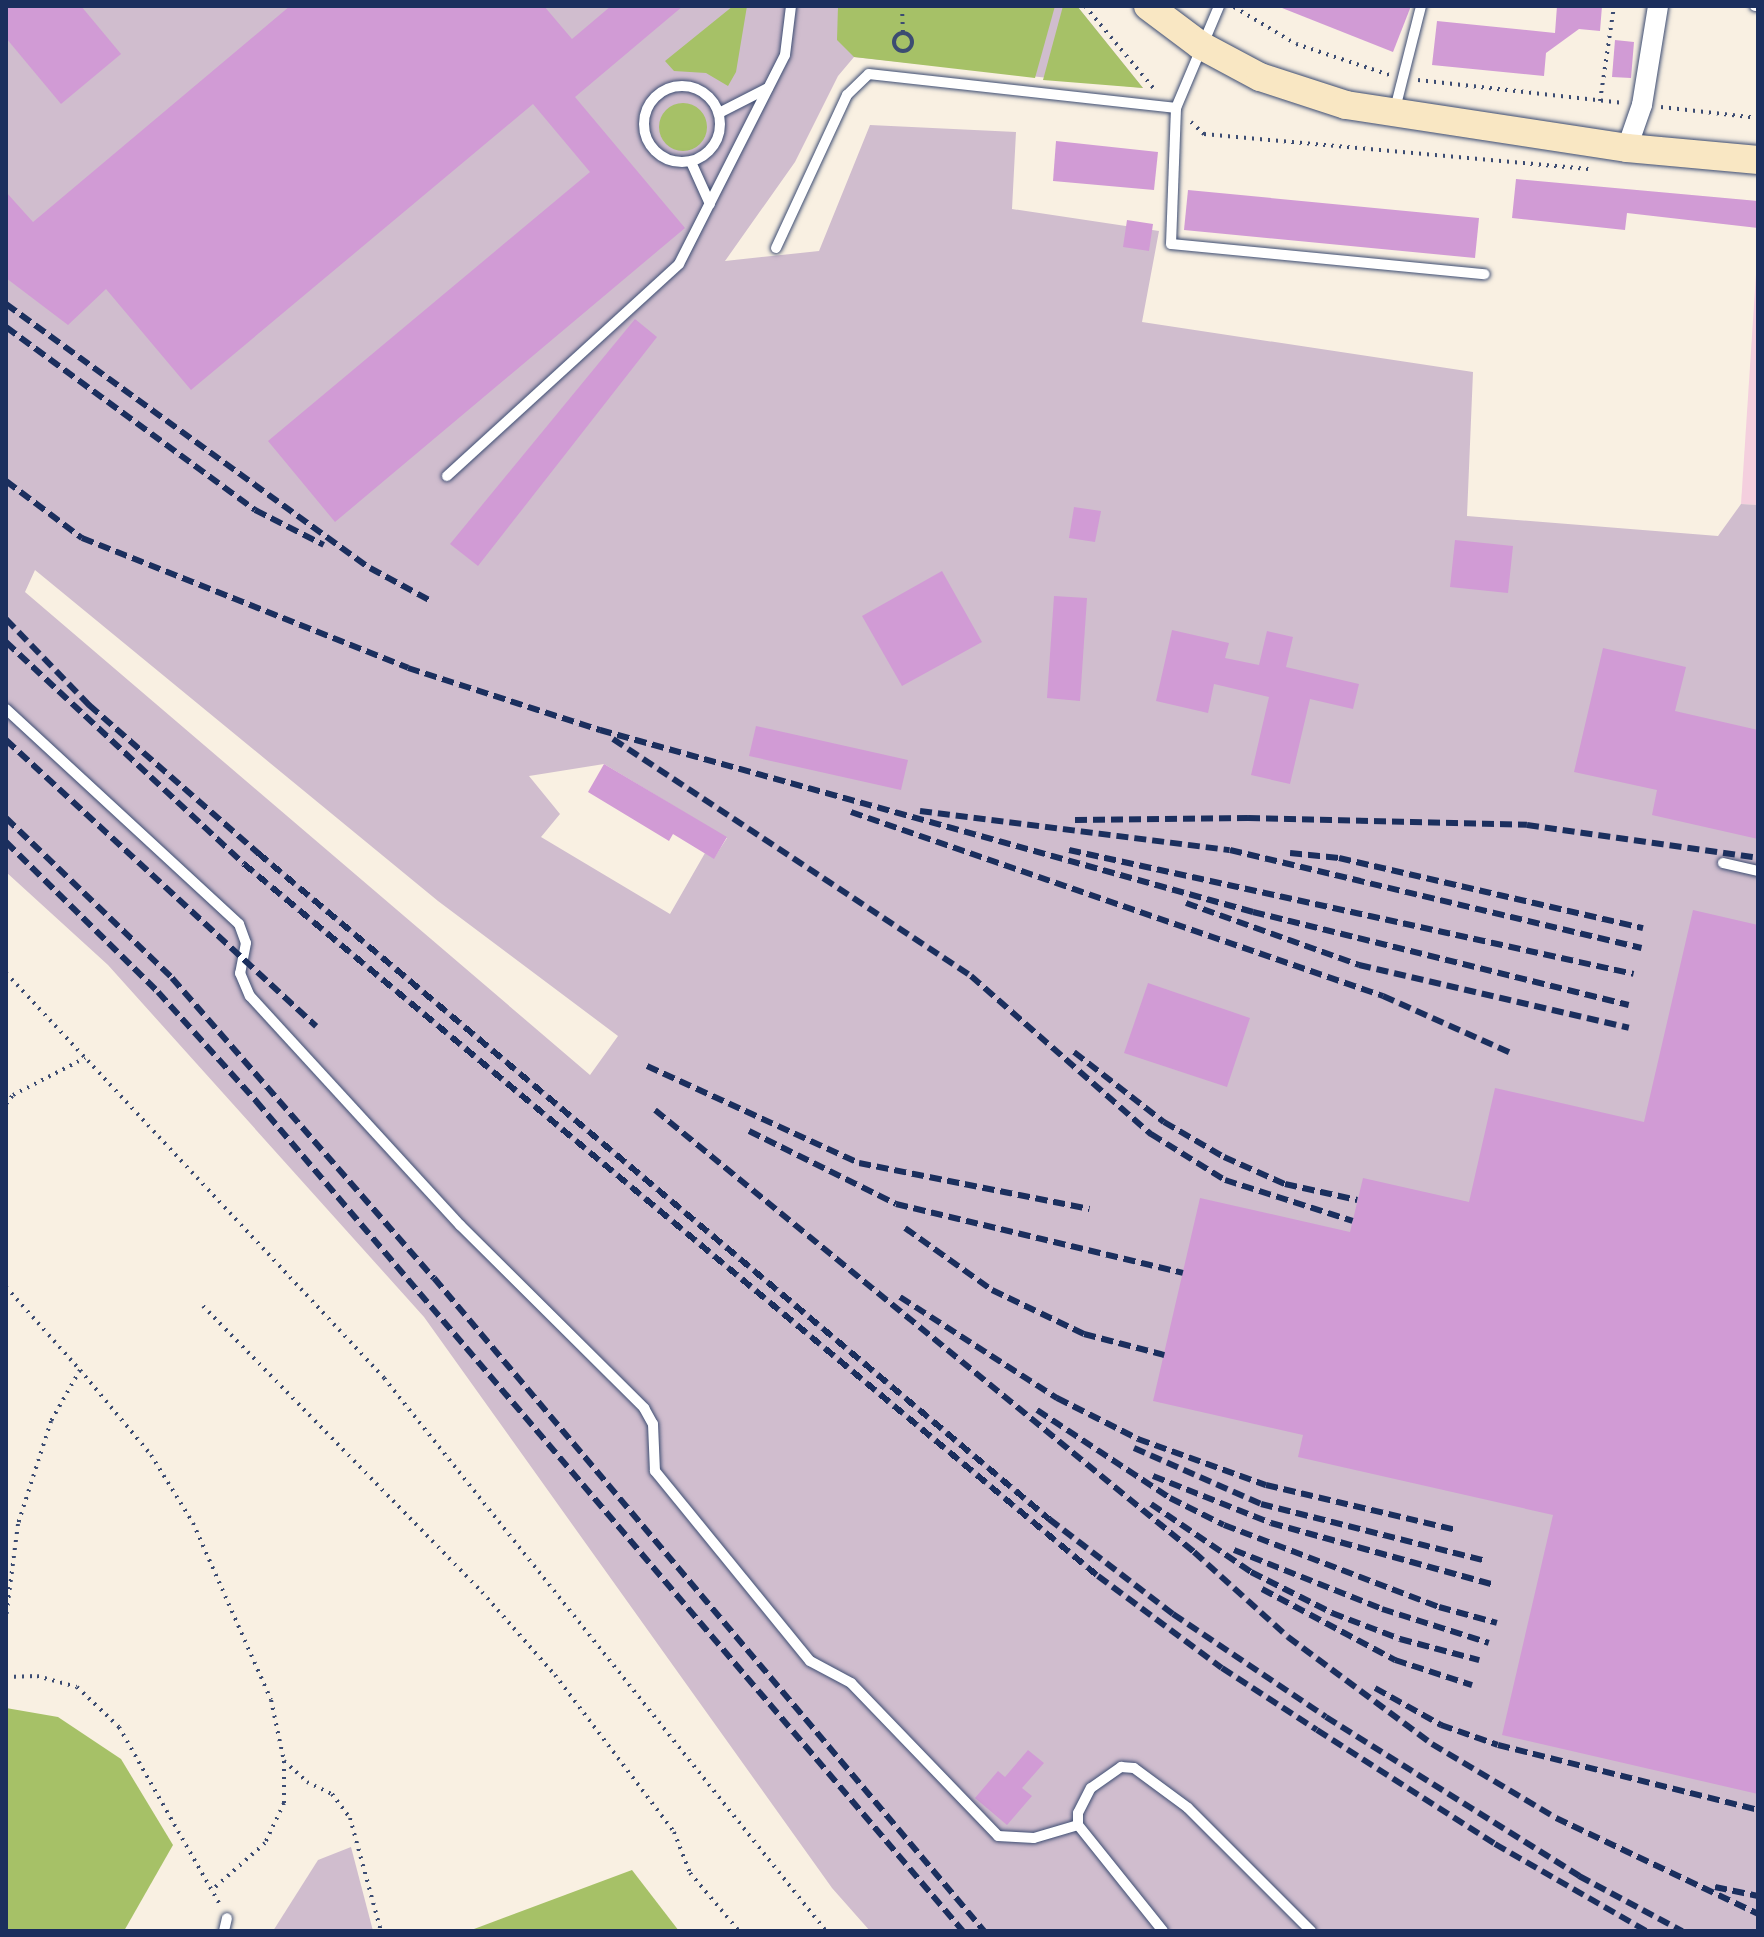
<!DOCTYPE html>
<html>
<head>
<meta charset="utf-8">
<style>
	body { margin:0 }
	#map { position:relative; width:1764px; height:1937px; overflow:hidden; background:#f9f0e2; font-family:"Old Standard TT",serif }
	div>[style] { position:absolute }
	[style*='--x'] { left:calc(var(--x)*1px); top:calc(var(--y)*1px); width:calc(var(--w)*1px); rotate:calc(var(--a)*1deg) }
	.built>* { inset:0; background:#f4cfde }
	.industrial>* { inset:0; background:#d0bdce }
	.green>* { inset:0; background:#a6c167 }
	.round { border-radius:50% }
	.building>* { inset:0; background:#d19bd5 }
	.path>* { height:4px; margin-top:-2px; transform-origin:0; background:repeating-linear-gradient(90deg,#3c4c72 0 2px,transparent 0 8px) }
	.path>.ring { margin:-2px; padding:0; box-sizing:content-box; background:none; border:4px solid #3c4c72; border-radius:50% }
	.roads { filter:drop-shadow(0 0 2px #3c4c72) drop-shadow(0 0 2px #3c4c72) }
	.lane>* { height:10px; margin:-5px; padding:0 5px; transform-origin:5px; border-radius:5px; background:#fff }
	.lane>.ring { margin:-5px; padding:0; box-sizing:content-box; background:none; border:10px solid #fff; border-radius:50% }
	.street>* { height:20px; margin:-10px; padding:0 10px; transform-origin:10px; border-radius:10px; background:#fff }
	.secondary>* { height:28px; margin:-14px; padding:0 14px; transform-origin:14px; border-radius:14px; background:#f9e7c3 }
	.rail>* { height:6px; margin-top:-3px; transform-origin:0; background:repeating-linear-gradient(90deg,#1b2f5e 0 12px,transparent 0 18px) }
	span { translate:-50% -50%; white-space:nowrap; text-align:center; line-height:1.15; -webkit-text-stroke:7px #fff; paint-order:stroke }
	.frame { position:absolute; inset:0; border:8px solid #1b2f5e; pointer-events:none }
</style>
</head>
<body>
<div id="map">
	<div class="built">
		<div style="clip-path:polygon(1758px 244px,1758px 505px,1741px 504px)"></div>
	</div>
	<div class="industrial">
		<div style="clip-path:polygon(evenodd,6px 6px,1077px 6px,1143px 88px,854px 57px,838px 76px,795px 162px,725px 261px,819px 251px,870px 125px,1016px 132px,1012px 209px,1159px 231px,1142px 322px,1473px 372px,1467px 516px,1718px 536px,1741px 504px,1758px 505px,1758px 1931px,870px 1931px,832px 1888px,424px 1317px,108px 965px,6px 872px,6px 6px,35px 570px,438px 901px,618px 1036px,590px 1075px,25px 592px,35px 570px,6px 6px,604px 764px,727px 838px,714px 858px,705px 853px,670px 914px,541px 837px,560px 814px,529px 776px,604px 764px)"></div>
		<div style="clip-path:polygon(351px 1847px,373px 1931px,273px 1931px,318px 1860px)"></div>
	</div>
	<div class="green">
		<div style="clip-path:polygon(733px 6px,747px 6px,736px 72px,728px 86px,706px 73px,674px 71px,665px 61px)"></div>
		<div style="clip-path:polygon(838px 6px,1055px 6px,1035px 78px,854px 57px,837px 40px)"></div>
		<div style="clip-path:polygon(1063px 6px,1077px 6px,1143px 88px,1043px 80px)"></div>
		<div class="round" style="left:659px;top:103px;width:48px;height:48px"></div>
		<div style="clip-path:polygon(6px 1708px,58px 1717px,121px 1759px,173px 1845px,124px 1931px,6px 1931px)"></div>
		<div style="clip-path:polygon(632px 1870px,679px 1931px,474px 1931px,474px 1929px)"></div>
	</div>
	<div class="building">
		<div style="clip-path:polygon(6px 6px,81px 6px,121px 54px,61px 104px,6px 38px)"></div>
		<div style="clip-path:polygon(290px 6px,544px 6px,572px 39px,611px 6px,683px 6px,575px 97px,685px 228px,335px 522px,268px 441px,590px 172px,533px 104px,191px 390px,106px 289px,68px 325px,6px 278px,6px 192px,33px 222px)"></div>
		<div style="clip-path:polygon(1277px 6px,1411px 6px,1393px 52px)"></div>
		<div style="clip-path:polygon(1557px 6px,1602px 6px,1600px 31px,1579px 29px,1546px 53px,1544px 76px,1432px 65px,1437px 21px,1555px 33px)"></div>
		<div style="clip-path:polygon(1615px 40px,1634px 42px,1631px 78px,1612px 77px)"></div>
		<div style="clip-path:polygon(1056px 141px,1158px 152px,1154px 190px,1053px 181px)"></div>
		<div style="clip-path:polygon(1516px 179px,1758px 201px,1758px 228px,1627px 213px,1625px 230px,1512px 218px)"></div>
		<div style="clip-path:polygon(1188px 190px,1479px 218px,1475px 258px,1184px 230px)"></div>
		<div style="clip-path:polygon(1127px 220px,1153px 224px,1149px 251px,1123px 247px)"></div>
		<div style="clip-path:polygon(635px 319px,657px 337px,478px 566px,450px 544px)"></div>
		<div style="clip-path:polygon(1074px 507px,1101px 511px,1095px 542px,1069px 538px)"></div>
		<div style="clip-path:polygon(1455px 540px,1513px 546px,1508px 593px,1450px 587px)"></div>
		<div style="clip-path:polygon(942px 571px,982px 642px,902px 686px,862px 616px)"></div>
		<div style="clip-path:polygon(1054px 596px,1087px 598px,1080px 701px,1047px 698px)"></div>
		<div style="clip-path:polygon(1172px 630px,1229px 643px,1225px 658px,1259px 665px,1267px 631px,1293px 637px,1286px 667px,1359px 684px,1353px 709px,1310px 699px,1290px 784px,1251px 775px,1269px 697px,1214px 684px,1208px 713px,1156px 701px)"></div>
		<div style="clip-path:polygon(1603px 648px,1686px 667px,1675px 711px,1758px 730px,1758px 839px,1652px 815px,1657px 790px,1574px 772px)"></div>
		<div style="clip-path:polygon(756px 726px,908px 760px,901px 790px,749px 756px)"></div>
		<div style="clip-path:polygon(604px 764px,727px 837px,714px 859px,673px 834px,669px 841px,588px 792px)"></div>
		<div style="clip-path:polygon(1693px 910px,1758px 925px,1758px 1794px,1502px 1735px,1553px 1515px,1298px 1457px,1303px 1435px,1153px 1401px,1200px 1198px,1350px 1232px,1363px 1178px,1469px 1202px,1495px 1088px,1644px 1122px)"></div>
		<div style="clip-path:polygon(1148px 983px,1250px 1018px,1227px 1087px,1124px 1053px)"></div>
		<div style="clip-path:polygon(1028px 1750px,1044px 1763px,1022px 1788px,1032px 1796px,1007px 1825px,975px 1798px,998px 1771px,1005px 1777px)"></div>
	</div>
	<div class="path">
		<div style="--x:902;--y:6;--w:27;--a:88"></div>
		<div style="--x:1085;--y:6;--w:109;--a:50.2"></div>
		<div style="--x:1234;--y:7;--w:72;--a:30.8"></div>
		<div style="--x:1296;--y:44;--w:99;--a:18.3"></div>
		<div class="ring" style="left:894px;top:33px;width:14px;height:14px"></div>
		<div style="--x:1418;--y:80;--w:207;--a:6.4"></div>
		<div style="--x:1600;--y:101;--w:96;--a:-81.6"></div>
		<div style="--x:1661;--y:107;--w:98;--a:6.5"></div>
		<div style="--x:1191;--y:122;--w:18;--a:43"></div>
		<div style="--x:1204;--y:134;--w:386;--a:5.2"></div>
		<div style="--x:6;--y:973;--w:554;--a:46.97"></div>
		<div style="--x:384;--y:1378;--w:708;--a:51.37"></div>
		<div style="--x:6;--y:1104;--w:11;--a:-52"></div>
		<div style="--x:13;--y:1095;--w:81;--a:-27.2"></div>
		<div style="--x:6;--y:1287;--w:111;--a:48.3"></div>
		<div style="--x:80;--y:1370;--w:59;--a:119.6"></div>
		<div style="--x:51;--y:1421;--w:108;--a:107.8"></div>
		<div style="--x:18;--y:1524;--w:95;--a:97.3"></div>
		<div style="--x:203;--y:1306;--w:400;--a:45.7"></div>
		<div style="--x:482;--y:1592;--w:111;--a:48.7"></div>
		<div style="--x:555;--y:1675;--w:197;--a:52.8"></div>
		<div style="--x:674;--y:1832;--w:44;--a:68.7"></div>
		<div style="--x:690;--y:1873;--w:76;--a:49.8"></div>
		<div style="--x:80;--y:1370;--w:111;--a:50.1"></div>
		<div style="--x:151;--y:1455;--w:80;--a:58.3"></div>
		<div style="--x:193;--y:1523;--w:193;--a:66.2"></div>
		<div style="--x:271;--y:1700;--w:62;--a:78"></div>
		<div style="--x:284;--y:1761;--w:42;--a:90"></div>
		<div style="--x:284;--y:1803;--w:44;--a:115.4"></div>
		<div style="--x:265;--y:1843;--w:69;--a:138.5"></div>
		<div style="--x:6;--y:1677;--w:31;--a:-2"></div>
		<div style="--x:37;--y:1676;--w:41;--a:15.4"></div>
		<div style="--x:77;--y:1687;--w:58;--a:43.6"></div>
		<div style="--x:119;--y:1727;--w:205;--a:60.4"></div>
		<div style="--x:284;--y:1761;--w:31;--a:42"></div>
		<div style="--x:307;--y:1782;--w:28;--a:26"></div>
		<div style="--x:332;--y:1794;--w:30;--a:53"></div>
		<div style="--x:350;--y:1818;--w:117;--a:74.7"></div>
	</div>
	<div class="roads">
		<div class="lane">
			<div style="--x:1755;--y:6;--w:3;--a:0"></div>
			<div class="ring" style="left:644px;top:86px;width:66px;height:66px"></div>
			<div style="--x:1176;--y:108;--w:136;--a:92.1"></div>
			<div style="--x:1171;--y:244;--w:315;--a:5.5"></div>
			<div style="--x:1395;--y:109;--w:106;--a:-75.8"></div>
			<div style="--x:719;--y:113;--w:55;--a:-27"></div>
			<div style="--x:691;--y:162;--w:46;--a:65.7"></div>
			<div style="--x:776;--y:248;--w:169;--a:-65.1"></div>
			<div style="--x:847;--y:95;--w:30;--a:-44"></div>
			<div style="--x:869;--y:74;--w:309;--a:6.3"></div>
			<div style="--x:1176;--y:108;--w:111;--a:-67.1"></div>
			<div style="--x:447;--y:476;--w:314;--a:-42.4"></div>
			<div style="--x:679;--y:264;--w:234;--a:-63.1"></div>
			<div style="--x:785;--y:55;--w:49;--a:-83"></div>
			<div style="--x:6;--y:709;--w:317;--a:42.7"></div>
			<div style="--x:239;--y:924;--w:20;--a:70"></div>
			<div style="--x:246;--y:943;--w:31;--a:101"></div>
			<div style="--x:240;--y:973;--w:25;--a:67"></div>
			<div style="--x:250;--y:996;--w:311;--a:47.5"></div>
			<div style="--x:460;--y:1225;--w:260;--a:44.8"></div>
			<div style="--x:644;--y:1408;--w:18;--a:61"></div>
			<div style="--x:653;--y:1424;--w:47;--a:87.6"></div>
			<div style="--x:655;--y:1471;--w:245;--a:50.8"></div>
			<div style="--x:810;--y:1661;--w:47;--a:28.2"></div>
			<div style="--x:851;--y:1683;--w:212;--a:46.1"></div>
			<div style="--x:998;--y:1836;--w:36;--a:3"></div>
			<div style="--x:1034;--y:1838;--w:46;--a:-16.5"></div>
			<div style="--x:1723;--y:863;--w:36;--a:13"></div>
			<div style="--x:224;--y:1931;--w:13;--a:-77"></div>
			<div style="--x:1163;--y:1931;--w:136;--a:-128.7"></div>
			<div style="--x:1078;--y:1825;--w:12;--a:-90"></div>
			<div style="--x:1078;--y:1813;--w:28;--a:-63"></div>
			<div style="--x:1091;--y:1788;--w:37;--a:-35"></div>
			<div style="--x:1121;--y:1767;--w:13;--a:4"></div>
			<div style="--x:1134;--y:1768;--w:67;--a:36.5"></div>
			<div style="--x:1188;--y:1808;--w:174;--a:45"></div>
		</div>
		<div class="street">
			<div style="--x:1627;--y:148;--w:46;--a:-70.8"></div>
			<div style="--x:1642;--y:105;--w:100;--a:-80.8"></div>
		</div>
		<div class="secondary">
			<div style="--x:1148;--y:6;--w:65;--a:36.9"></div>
			<div style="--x:1200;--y:45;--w:68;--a:28.1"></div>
			<div style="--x:1260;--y:77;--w:90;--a:18"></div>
			<div style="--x:1346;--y:105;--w:284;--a:8.7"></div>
			<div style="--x:1627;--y:148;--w:132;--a:5.2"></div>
		</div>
	</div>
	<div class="rail">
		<div style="--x:6;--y:304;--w:450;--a:36"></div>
		<div style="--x:370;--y:568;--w:69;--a:28.4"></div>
		<div style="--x:6;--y:327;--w:309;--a:36.3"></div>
		<div style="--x:255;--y:510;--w:77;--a:26.9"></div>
		<div style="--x:6;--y:481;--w:95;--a:36.9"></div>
		<div style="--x:82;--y:538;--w:351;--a:21.7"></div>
		<div style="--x:408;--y:668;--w:202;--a:17.9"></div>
		<div style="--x:600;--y:730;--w:678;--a:15.57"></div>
		<div style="--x:1253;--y:912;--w:387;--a:13.9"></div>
		<div style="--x:6;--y:619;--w:120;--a:46"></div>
		<div style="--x:89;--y:705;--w:225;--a:41.2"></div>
		<div style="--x:258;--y:853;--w:1034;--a:40.1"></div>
		<div style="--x:1049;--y:1519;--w:156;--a:37.5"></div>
		<div style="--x:1173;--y:1614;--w:184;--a:33.9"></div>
		<div style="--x:1326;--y:1717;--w:299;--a:32.1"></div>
		<div style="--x:1579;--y:1876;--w:117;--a:28.1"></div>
		<div style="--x:6;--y:642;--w:325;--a:43"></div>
		<div style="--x:244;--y:864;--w:1112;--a:39.82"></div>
		<div style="--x:1098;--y:1576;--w:154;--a:36.6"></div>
		<div style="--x:1222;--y:1668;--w:113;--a:33.1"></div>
		<div style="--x:1317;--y:1730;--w:211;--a:32.6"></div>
		<div style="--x:1495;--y:1844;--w:174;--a:29.9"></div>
		<div style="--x:613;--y:739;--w:429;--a:33.5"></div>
		<div style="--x:971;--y:976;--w:240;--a:41.3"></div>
		<div style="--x:1151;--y:1134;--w:87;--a:31.9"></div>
		<div style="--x:1225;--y:1180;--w:134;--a:17.8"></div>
		<div style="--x:6;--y:740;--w:422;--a:42.7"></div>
		<div style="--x:920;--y:811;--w:312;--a:7.2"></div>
		<div style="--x:1230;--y:850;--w:423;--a:13.4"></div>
		<div style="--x:851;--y:812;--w:563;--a:19.08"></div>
		<div style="--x:1383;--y:996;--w:140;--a:24"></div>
		<div style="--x:6;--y:818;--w:231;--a:43.9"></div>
		<div style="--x:172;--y:978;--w:398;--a:48.9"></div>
		<div style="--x:434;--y:1278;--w:854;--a:49.89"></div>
		<div style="--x:1075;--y:820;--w:173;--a:-0.7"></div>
		<div style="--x:1248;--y:818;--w:279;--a:1.4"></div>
		<div style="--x:1527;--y:825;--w:233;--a:8.1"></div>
		<div style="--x:6;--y:842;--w:214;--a:44.6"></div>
		<div style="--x:158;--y:992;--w:147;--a:48"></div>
		<div style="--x:256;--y:1101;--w:1090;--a:49.58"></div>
		<div style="--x:1069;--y:850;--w:578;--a:12.38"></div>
		<div style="--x:1290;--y:853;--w:49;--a:5.8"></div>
		<div style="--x:1339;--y:858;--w:312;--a:13"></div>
		<div style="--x:1186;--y:903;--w:184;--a:19.7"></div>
		<div style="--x:1359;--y:965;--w:277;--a:13.1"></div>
		<div style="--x:1074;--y:1052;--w:114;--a:37.9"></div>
		<div style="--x:1164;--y:1122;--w:69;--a:30.3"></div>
		<div style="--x:1224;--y:1157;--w:67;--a:23.9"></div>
		<div style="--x:1285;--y:1184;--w:74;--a:12.5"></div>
		<div style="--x:647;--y:1066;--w:233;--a:24.6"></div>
		<div style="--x:859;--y:1163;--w:235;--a:11.3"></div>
		<div style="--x:655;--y:1110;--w:697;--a:39.35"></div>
		<div style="--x:1194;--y:1552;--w:127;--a:42.1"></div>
		<div style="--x:1288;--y:1637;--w:179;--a:36.6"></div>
		<div style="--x:1432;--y:1744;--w:144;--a:30.8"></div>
		<div style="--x:1556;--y:1818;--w:224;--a:25.4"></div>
		<div style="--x:749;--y:1131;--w:164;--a:26.4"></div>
		<div style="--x:896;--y:1204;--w:295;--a:13.5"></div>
		<div style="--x:905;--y:1228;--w:107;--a:35.5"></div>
		<div style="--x:992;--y:1290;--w:102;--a:25.6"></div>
		<div style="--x:1084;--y:1334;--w:83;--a:14.7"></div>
		<div style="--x:900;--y:1297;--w:187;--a:32.8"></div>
		<div style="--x:1057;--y:1398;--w:91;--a:26.8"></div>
		<div style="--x:1138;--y:1439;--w:136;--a:19.8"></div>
		<div style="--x:1266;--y:1485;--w:196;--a:13.3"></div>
		<div style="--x:1037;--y:1410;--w:159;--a:33.5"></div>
		<div style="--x:1170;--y:1498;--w:60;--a:26.6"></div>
		<div style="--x:1224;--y:1525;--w:230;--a:20.9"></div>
		<div style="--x:1439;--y:1607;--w:60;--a:15.4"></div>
		<div style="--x:1134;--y:1448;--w:139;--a:23.8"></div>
		<div style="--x:1261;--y:1504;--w:233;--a:14.2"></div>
		<div style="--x:1153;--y:1476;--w:127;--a:21.7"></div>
		<div style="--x:1271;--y:1523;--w:232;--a:15.5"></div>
		<div style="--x:1151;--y:1504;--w:121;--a:34.2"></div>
		<div style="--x:1251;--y:1572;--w:91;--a:26.8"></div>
		<div style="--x:1332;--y:1613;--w:73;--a:20.9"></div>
		<div style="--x:1400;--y:1639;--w:82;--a:14.9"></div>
		<div style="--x:1234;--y:1550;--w:159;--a:21.7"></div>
		<div style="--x:1382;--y:1609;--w:112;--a:17.6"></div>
		<div style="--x:1262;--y:1589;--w:151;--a:28.1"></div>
		<div style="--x:1395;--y:1660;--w:81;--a:18"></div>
		<div style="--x:1375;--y:1688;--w:76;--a:29.3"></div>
		<div style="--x:1441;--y:1725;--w:60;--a:19.3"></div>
		<div style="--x:1498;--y:1745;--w:268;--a:14"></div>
		<div style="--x:1715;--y:1887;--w:44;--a:11.8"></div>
	</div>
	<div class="frame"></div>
</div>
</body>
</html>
